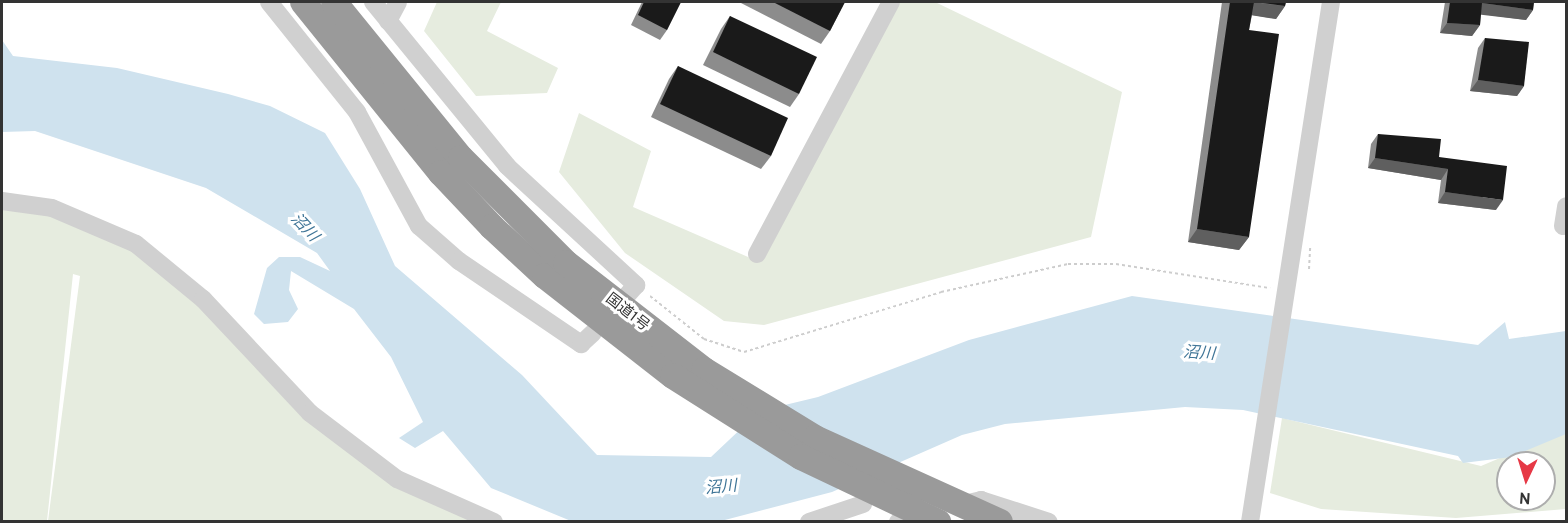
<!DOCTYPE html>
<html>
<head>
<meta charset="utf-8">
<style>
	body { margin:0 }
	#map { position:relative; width:1568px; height:523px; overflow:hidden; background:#fff; font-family:Overpass,"Noto Sans JP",sans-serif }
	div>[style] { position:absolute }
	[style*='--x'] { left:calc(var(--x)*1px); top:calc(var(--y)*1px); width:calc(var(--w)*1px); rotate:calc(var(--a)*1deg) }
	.green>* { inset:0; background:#e6ecdf }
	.water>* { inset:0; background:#cfe2ee }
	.path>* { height:2px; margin-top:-1px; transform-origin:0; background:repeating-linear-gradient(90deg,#cdcdcd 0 3px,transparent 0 6px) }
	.minor>* { height:18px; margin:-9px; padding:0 9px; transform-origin:9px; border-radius:9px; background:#d0d0d0 }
	.highway>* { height:26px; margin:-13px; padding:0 13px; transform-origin:13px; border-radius:13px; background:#9a9a9a }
	.highway-bridge>* { height:26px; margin:-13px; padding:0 13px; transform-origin:13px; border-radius:13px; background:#9a9a9a }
	.wall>* { inset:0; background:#8c8c8c }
	.shaded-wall>* { inset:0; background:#5f5f5f }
	.building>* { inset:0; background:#1a1a1a }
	span { translate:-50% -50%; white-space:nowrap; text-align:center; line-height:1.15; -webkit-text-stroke:6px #fff; paint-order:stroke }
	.street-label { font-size:15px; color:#333 }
	.water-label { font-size:16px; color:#3f7597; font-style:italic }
	.frame { position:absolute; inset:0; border:3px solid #333; pointer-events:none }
	.north { position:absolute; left:1496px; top:451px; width:60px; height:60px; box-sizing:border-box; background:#fff; border:2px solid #adadad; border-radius:50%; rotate:184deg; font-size:16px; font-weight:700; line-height:24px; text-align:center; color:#333 }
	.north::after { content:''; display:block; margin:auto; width:21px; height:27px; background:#e63946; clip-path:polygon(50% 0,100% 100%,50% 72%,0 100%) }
</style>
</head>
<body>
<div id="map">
	<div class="green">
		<div style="clip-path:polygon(437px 2px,501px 2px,487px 31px,558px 68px,547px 93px,476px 96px,424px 31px)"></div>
		<div style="clip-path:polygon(892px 2px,935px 2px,1122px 92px,1091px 237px,764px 325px,724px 321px,625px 253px,559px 172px,579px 113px,651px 151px,633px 207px,755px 260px)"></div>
		<div style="clip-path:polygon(2px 210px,42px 213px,117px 241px,163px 267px,327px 432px,492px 521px,48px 521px,80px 276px,73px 274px,47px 521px,2px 521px)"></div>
		<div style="clip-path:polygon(evenodd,1282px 418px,1481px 466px,1566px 430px,1566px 509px,1456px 518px,1321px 509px,1270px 493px,1282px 418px,1508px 463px,1544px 463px,1544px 499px,1508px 499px,1508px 463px)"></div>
	</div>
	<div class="water">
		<div style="clip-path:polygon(2px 40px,13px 56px,117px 68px,228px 94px,270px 106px,325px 133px,360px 189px,395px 266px,522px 375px,597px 455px,711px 457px,747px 423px,747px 414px,818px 397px,969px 340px,1132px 296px,1478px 345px,1505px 322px,1509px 339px,1566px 331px,1566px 434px,1511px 457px,1463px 463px,1458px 456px,1243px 410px,1185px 407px,1005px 424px,962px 435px,832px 492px,721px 521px,571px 521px,491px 488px,443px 431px,415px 448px,399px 438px,423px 422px,391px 357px,354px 309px,291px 271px,289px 290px,298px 309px,288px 322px,264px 324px,254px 314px,267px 268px,279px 257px,300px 257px,330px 271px,317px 253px,206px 188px,35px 131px,2px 132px)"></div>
	</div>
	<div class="path">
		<div style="--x:1309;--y:269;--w:21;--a:-87"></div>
		<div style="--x:650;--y:296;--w:69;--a:38.5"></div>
		<div style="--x:704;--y:339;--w:42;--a:18"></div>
		<div style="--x:744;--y:352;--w:206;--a:-16.9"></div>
		<div style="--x:941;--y:292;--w:130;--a:-12.4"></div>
		<div style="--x:1068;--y:264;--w:48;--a:0"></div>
		<div style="--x:1116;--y:264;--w:156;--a:8.9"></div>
	</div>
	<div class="minor">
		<div style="--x:269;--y:2;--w:141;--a:51.3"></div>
		<div style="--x:357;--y:112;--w:130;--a:61.5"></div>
		<div style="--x:419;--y:226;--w:53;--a:41.2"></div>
		<div style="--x:459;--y:261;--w:148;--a:34.2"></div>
		<div style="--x:581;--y:344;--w:16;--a:-43"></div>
		<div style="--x:373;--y:2;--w:212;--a:50.7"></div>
		<div style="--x:507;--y:166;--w:176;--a:42.7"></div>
		<div style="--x:636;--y:285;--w:18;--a:131"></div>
		<div style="--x:388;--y:21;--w:21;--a:-62"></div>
		<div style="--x:2;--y:201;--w:50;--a:8"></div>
		<div style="--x:52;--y:208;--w:91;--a:23.2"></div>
		<div style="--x:136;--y:244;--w:87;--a:39.4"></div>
		<div style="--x:203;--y:299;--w:156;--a:46.8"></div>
		<div style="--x:310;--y:413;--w:109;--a:37.2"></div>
		<div style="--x:397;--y:479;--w:106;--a:23.9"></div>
		<div style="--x:1563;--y:226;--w:20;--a:-81"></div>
		<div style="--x:757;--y:254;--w:285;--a:-62"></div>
		<div style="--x:960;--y:505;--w:22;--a:-13"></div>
		<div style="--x:981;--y:500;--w:71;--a:17.9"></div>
		<div style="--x:809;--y:522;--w:57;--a:-18.4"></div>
		<div style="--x:898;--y:522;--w:31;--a:-15"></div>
		<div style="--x:1250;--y:522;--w:526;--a:-81.15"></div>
	</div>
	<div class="highway">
		<div style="--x:303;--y:2;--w:220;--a:51.1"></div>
		<div style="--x:441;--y:173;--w:74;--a:46.6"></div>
		<div style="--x:492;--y:227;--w:72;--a:42.8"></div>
		<div style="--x:545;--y:276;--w:162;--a:38"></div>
		<div style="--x:334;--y:2;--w:201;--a:50.9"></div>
		<div style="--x:461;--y:158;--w:148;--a:45"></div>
		<div style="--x:566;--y:263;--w:175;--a:37.8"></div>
	</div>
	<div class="highway-bridge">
		<div style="--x:704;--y:370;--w:130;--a:31.5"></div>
		<div style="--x:815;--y:438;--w:203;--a:24.4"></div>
		<div style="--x:673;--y:376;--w:151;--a:32.3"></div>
		<div style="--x:801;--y:457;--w:152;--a:25.4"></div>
	</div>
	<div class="wall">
		<div style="clip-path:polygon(642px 2px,681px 2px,667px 30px,660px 40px,631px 25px)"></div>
		<div style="clip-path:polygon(739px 2px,845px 2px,830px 31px,821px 44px)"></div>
		<div style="clip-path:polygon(1222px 2px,1286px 2px,1285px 6px,1276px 19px,1252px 15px,1249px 30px,1249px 237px,1239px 250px,1188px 242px)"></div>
		<div style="clip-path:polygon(1445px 2px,1534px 2px,1533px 10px,1526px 20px,1481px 14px,1480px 25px,1472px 36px,1440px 33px)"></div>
		<div style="clip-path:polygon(730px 16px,799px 94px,790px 107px,703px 65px,721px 29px)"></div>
		<div style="clip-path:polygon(1485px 38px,1524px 86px,1517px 96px,1470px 91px,1478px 48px)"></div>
		<div style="clip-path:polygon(678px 66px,771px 156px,761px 169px,651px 117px,669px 79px)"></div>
		<div style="clip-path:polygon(1378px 134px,1439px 157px,1496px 210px,1438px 203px,1441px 180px,1368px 168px,1371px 144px)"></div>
	</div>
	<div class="shaded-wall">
		<div style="clip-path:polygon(1253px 2px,1285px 6px,1276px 19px,1244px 14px)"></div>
		<div style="clip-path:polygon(1482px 3px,1533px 10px,1526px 20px,1475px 14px)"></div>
		<div style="clip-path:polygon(1447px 23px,1480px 25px,1472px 36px,1440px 33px)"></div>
		<div style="clip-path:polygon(1478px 80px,1524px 86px,1517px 96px,1470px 91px)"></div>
		<div style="clip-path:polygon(1375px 158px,1448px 169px,1441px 180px,1368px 168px)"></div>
		<div style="clip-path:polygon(1445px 192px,1503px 200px,1496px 210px,1438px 203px)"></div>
		<div style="clip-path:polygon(1197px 229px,1249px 237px,1239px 250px,1188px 242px)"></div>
	</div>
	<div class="building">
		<div style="clip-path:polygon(644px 2px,681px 2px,667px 30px,638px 15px)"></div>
		<div style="clip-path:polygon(773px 2px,845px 2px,830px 31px)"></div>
		<div style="clip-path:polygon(1230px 2px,1254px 2px,1249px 30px,1279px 34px,1249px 237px,1197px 229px)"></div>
		<div style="clip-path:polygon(1255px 2px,1286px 2px,1285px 6px)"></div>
		<div style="clip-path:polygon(1450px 2px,1534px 2px,1533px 10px,1482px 3px,1480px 25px,1447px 23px)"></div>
		<div style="clip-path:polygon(730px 16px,817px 57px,799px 94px,713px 52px)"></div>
		<div style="clip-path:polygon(1485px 38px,1529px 42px,1524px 86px,1478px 80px)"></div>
		<div style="clip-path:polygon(678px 66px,788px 118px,771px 156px,660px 104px)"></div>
		<div style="clip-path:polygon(1378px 134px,1441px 139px,1439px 157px,1507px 166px,1503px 200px,1445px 192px,1448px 169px,1375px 158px)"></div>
	</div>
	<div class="street-label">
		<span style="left:627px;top:313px;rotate:38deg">国道1号</span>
	</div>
	<div class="water-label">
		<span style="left:304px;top:228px;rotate:47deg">沼川</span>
		<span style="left:1199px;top:354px;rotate:4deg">沼川</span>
		<span style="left:721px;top:488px;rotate:-5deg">沼川</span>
	</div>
	<div class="frame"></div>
	<div class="north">N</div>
</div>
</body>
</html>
